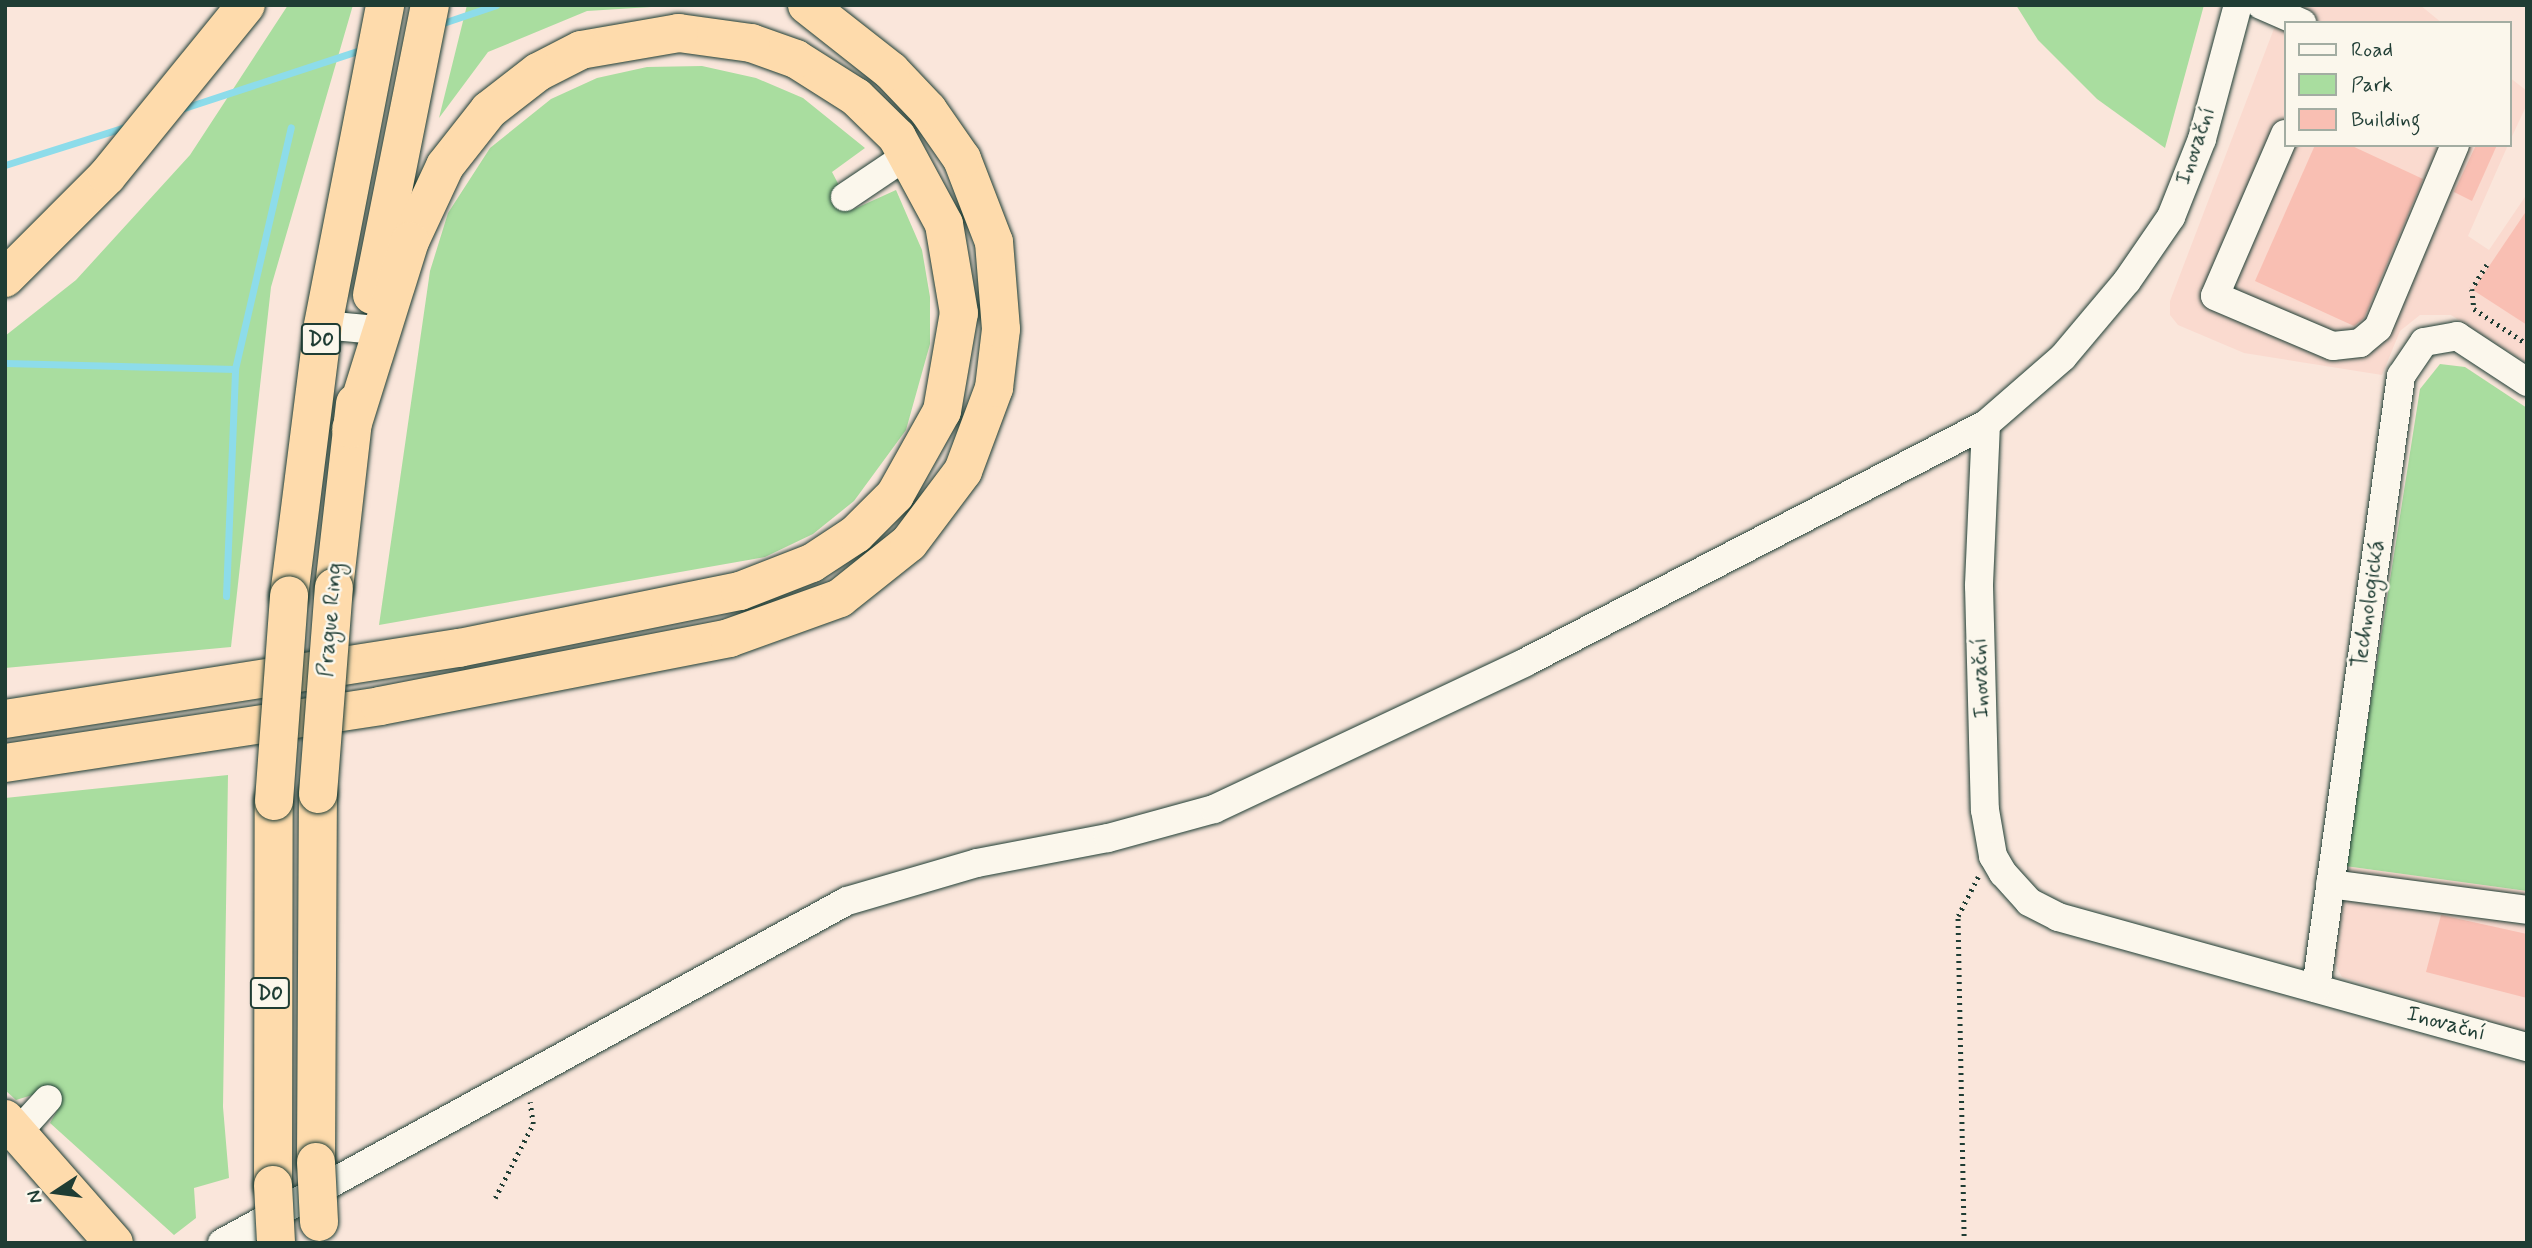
<!DOCTYPE html>
<html>
<head>
<meta charset="utf-8">
<style>
	body { margin:0 }
	#map { position:relative; width:2532px; height:1248px; overflow:hidden; background:#fae6db; font-family:Mynerve,sans-serif }
	div>[style] { position:absolute }
	[style*='--x'] { left:calc(var(--x)*1px); top:calc(var(--y)*1px); width:calc(var(--w)*1px); rotate:calc(var(--a)*1deg) }
	.built>* { inset:0; background:#fadacf }
	.green>* { inset:0; background:#a9dd9f }
	.stream>* { height:7px; margin:-3.5px; padding:0 3.5px; transform-origin:3.5px; border-radius:3.5px; background:#8ddcea }
	.building>* { inset:0; background:#f9bfb3 }
	.path>* { height:4.5px; margin-top:-2.25px; transform-origin:0; background:repeating-linear-gradient(90deg,#1f3d34 0 2px,transparent 0 7px) }
	.roads { filter:drop-shadow(0 0 2px #1f3d34) drop-shadow(0 0 2px #1f3d34) }
	.minor>* { height:28px; margin:-14px; padding:0 14px; transform-origin:14px; border-radius:14px; background:#fbf7ec }
	.highway>* { height:38px; margin:-19px; padding:0 19px; transform-origin:19px; border-radius:19px; background:#fedbac }
	.bridges { filter:drop-shadow(0 0 2px #1f3d34) drop-shadow(0 0 2px #1f3d34) }
	.highway-bridge>* { height:38px; margin:-19px; padding:0 19px; transform-origin:19px; border-radius:19px; background:#fedbac }
	span { translate:-50% -50%; white-space:nowrap; text-align:center; line-height:1.15; -webkit-text-stroke:5px #fbf7ec; paint-order:stroke }
	.shield-label span { padding:2px 5px; background:#fbf7ec; border:2px solid; border-radius:5px; -webkit-text-stroke-width:0 }
	.shield-label { font-size:21px; color:#1f3d34; font-weight:700 }
	.street-label { font-size:23px; color:#1f3d34 }
	.frame { position:absolute; inset:0; border:7px solid #1f3d34; pointer-events:none }
	.legend { position:absolute; left:2284px; top:21px; width:228px; height:126px; box-sizing:border-box; background:#fbf7ec; border:2px solid #a3ada2; margin:0; padding:9px 12px; list-style:none; font-size:21px; color:#1f3d34 }
	.legend li { display:flex; align-items:center; gap:14px; height:35px }
	.legend b { width:35px; border:2px solid #a3ada2 }
	.north { position:absolute; left:21px; top:1157px; width:70px; height:70px; -webkit-text-stroke:5px #fbf7ec; paint-order:stroke; rotate:257deg; font-size:19px; font-weight:700; line-height:28px; text-align:center; color:#1f3d34 }
	.north::after { content:''; display:block; margin:auto; width:24px; height:32px; background:#1f3d34; clip-path:polygon(50% 0,100% 100%,50% 72%,0 100%) }
</style>
</head>
<body>
<div id="map">
	<div class="built">
		<div style="clip-path:polygon(2283px 5px,2420px 5px,2442px 23px,2285px 23px,2285px 145px,2508px 145px,2468px 236px,2489px 250px,2527px 194px,2527px 363px,2451px 315px,2420px 315px,2400px 331px,2382px 375px,2244px 353px,2178px 325px,2170px 315px,2170px 301px)"></div>
		<div style="clip-path:polygon(2509px 77px,2527px 91px,2527px 104px,2509px 143px)"></div>
		<div style="clip-path:polygon(2345px 866px,2527px 891px,2527px 1033px,2342px 977px,2334px 962px)"></div>
	</div>
	<div class="green">
		<div style="clip-path:polygon(288px 5px,353px 5px,271px 287px,231px 647px,5px 668px,5px 336px,76px 280px,190px 155px)"></div>
		<div style="clip-path:polygon(467px 5px,683px 5px,587px 11px,488px 52px,439px 118px)"></div>
		<div style="clip-path:polygon(2016px 5px,2204px 5px,2165px 148px,2097px 99px,2038px 40px)"></div>
		<div style="clip-path:polygon(702px 66px,756px 78px,803px 98px,865px 148px,832px 172px,852px 210px,896px 190px,922px 250px,930px 297px,930px 344px,906px 430px,854px 501px,813px 534px,765px 557px,379px 625px,430px 271px,448px 213px,490px 148px,551px 99px,597px 78px,647px 67px)"></div>
		<div style="clip-path:polygon(2440px 364px,2465px 367px,2527px 408px,2527px 891px,2345px 866px,2420px 389px)"></div>
		<div style="clip-path:polygon(228px 775px,223px 1107px,229px 1178px,194px 1188px,196px 1218px,174px 1235px,50px 1123px,58px 1109px,42px 1092px,16px 1100px,5px 1090px,5px 798px)"></div>
	</div>
	<div class="stream">
		<div style="--x:440;--y:24;--w:59;--a:-18.7"></div>
		<div style="--x:181;--y:109;--w:195;--a:-18.2"></div>
		<div style="--x:5;--y:165;--w:130;--a:-17.5"></div>
		<div style="--x:5;--y:363;--w:230;--a:1.5"></div>
		<div style="--x:226;--y:596;--w:227;--a:-87.7"></div>
		<div style="--x:235;--y:369;--w:248;--a:-77"></div>
	</div>
	<div class="building">
		<div style="clip-path:polygon(2315px 145px,2350px 145px,2423px 179px,2364px 318px,2354px 326px,2255px 281px)"></div>
		<div style="clip-path:polygon(2476px 145px,2497px 145px,2472px 201px,2454px 192px)"></div>
		<div style="clip-path:polygon(2527px 210px,2527px 325px,2473px 290px)"></div>
		<div style="clip-path:polygon(2441px 915px,2527px 934px,2527px 998px,2426px 972px)"></div>
	</div>
	<div class="path">
		<div style="--x:2487;--y:265;--w:28;--a:122"></div>
		<div style="--x:2472;--y:289;--w:20;--a:84"></div>
		<div style="--x:2474;--y:309;--w:64;--a:33.4"></div>
		<div style="--x:495;--y:1198;--w:83;--a:-62.8"></div>
		<div style="--x:533;--y:1124;--w:22;--a:-98"></div>
		<div style="--x:1964;--y:1243;--w:327;--a:-91.1"></div>
		<div style="--x:1958;--y:916;--w:44;--a:-62.9"></div>
	</div>
	<div class="roads">
		<div class="minor">
			<div style="--x:2261;--y:5;--w:45;--a:23.7"></div>
			<div style="--x:2285;--y:134;--w:176;--a:113.4"></div>
			<div style="--x:2215;--y:296;--w:128;--a:23"></div>
			<div style="--x:2333;--y:346;--w:27;--a:-6"></div>
			<div style="--x:2360;--y:343;--w:23;--a:-40"></div>
			<div style="--x:2378;--y:328;--w:199;--a:-67.2"></div>
			<div style="--x:845;--y:197;--w:77;--a:-33.9"></div>
			<div style="--x:323;--y:325;--w:43;--a:5.3"></div>
			<div style="--x:1986;--y:424;--w:162;--a:92.5"></div>
			<div style="--x:1979;--y:586;--w:224;--a:88.5"></div>
			<div style="--x:1985;--y:810;--w:47;--a:80.1"></div>
			<div style="--x:1993;--y:856;--w:20;--a:60"></div>
			<div style="--x:2003;--y:873;--w:39;--a:48"></div>
			<div style="--x:2029;--y:902;--w:33;--a:27"></div>
			<div style="--x:2058;--y:917;--w:487;--a:15.5"></div>
			<div style="--x:2330;--y:884;--w:199;--a:7.5"></div>
			<div style="--x:2316;--y:988;--w:618;--a:-82.09"></div>
			<div style="--x:2401;--y:376;--w:41;--a:-55.9"></div>
			<div style="--x:2424;--y:342;--w:34;--a:-10"></div>
			<div style="--x:2457;--y:336;--w:84;--a:33.3"></div>
			<div style="--x:19;--y:1131;--w:43;--a:-47.8"></div>
			<div style="--x:222;--y:1243;--w:712;--a:-28.69"></div>
			<div style="--x:847;--y:901;--w:135;--a:-16.3"></div>
			<div style="--x:977;--y:863;--w:133;--a:-10.8"></div>
			<div style="--x:1108;--y:838;--w:110;--a:-15.3"></div>
			<div style="--x:1214;--y:809;--w:343;--a:-25.2"></div>
			<div style="--x:1524;--y:663;--w:520;--a:-27.35"></div>
			<div style="--x:1986;--y:424;--w:102;--a:-41"></div>
			<div style="--x:2063;--y:357;--w:99;--a:-49.9"></div>
			<div style="--x:2127;--y:281;--w:78;--a:-55.5"></div>
			<div style="--x:2171;--y:217;--w:84;--a:-68.3"></div>
			<div style="--x:2202;--y:139;--w:139;--a:-75"></div>
		</div>
		<div class="highway">
			<div style="--x:5;--y:278;--w:144;--a:-45"></div>
			<div style="--x:107;--y:176;--w:220;--a:-50.9"></div>
			<div style="--x:372;--y:295;--w:296;--a:-78.7"></div>
			<div style="--x:334;--y:588;--w:186;--a:-83.5"></div>
			<div style="--x:289;--y:596;--w:273;--a:-82.8"></div>
			<div style="--x:323;--y:325;--w:326;--a:-79"></div>
			<div style="--x:5;--y:719;--w:460;--a:-8.9"></div>
			<div style="--x:459;--y:648;--w:287;--a:-11.5"></div>
			<div style="--x:740;--y:591;--w:77;--a:-21.3"></div>
			<div style="--x:812;--y:563;--w:53;--a:-33.4"></div>
			<div style="--x:856;--y:534;--w:55;--a:-45"></div>
			<div style="--x:895;--y:495;--w:96;--a:-60.8"></div>
			<div style="--x:942;--y:411;--w:99;--a:-80.2"></div>
			<div style="--x:959;--y:313;--w:90;--a:-99.6"></div>
			<div style="--x:944;--y:224;--w:99;--a:-118.4"></div>
			<div style="--x:897;--y:137;--w:57;--a:-135.7"></div>
			<div style="--x:856;--y:97;--w:71;--a:-147.7"></div>
			<div style="--x:796;--y:59;--w:48;--a:-160.4"></div>
			<div style="--x:751;--y:43;--w:73;--a:-172.1"></div>
			<div style="--x:679;--y:33;--w:99;--a:170.2"></div>
			<div style="--x:581;--y:50;--w:48;--a:152.9"></div>
			<div style="--x:538;--y:72;--w:62;--a:142.2"></div>
			<div style="--x:489;--y:110;--w:71;--a:128.2"></div>
			<div style="--x:445;--y:166;--w:83;--a:115"></div>
			<div style="--x:410;--y:241;--w:197;--a:107.4"></div>
			<div style="--x:5;--y:763;--w:379;--a:-8.6"></div>
			<div style="--x:380;--y:706;--w:356;--a:-11"></div>
			<div style="--x:729;--y:638;--w:118;--a:-19.8"></div>
			<div style="--x:840;--y:598;--w:88;--a:-38.6"></div>
			<div style="--x:909;--y:543;--w:90;--a:-53.1"></div>
			<div style="--x:963;--y:471;--w:89;--a:-69.5"></div>
			<div style="--x:994;--y:388;--w:59;--a:-83.2"></div>
			<div style="--x:1001;--y:329;--w:87;--a:-94.6"></div>
			<div style="--x:994;--y:242;--w:89;--a:-111.1"></div>
			<div style="--x:962;--y:159;--w:60;--a:-124.8"></div>
			<div style="--x:928;--y:110;--w:54;--a:-133.5"></div>
			<div style="--x:891;--y:71;--w:107;--a:-141.8"></div>
			<div style="--x:5;--y:1119;--w:165;--a:48.7"></div>
			<div style="--x:316;--y:1162;--w:368;--a:-89.7"></div>
			<div style="--x:273;--y:1185;--w:384;--a:-89.9"></div>
		</div>
	</div>
	<div class="bridges">
		<div class="highway-bridge">
			<div style="--x:318;--y:794;--w:207;--a:-85.6"></div>
			<div style="--x:274;--y:801;--w:206;--a:-85.8"></div>
			<div style="--x:316;--y:1162;--w:60;--a:87.1"></div>
			<div style="--x:273;--y:1185;--w:58;--a:87"></div>
		</div>
	</div>
	<div class="shield-label">
		<span style="left:321px;top:339px">D0</span>
		<span style="left:270px;top:993px">D0</span>
	</div>
	<div class="street-label">
		<span style="left:2196px;top:146px;rotate:-71deg">Inovační</span>
		<span style="left:2369px;top:604px;rotate:-82deg">Technologická</span>
		<span style="left:331px;top:620px;rotate:-85deg">Prague Ring</span>
		<span style="left:1981px;top:678px;rotate:-92deg">Inovační</span>
		<span style="left:2446px;top:1024px;rotate:15deg">Inovační</span>
	</div>
	<div class="frame"></div>
	<ul class="legend">
	<li><b style="height:9px;background:#fbf7ec"></b>Road</li>
	<li><b style="height:19px;background:#a9dd9f"></b>Park</li>
	<li><b style="height:19px;background:#f9bfb3"></b>Building</li>
	</ul>
	<div class="north">N</div>
</div>
</body>
</html>
